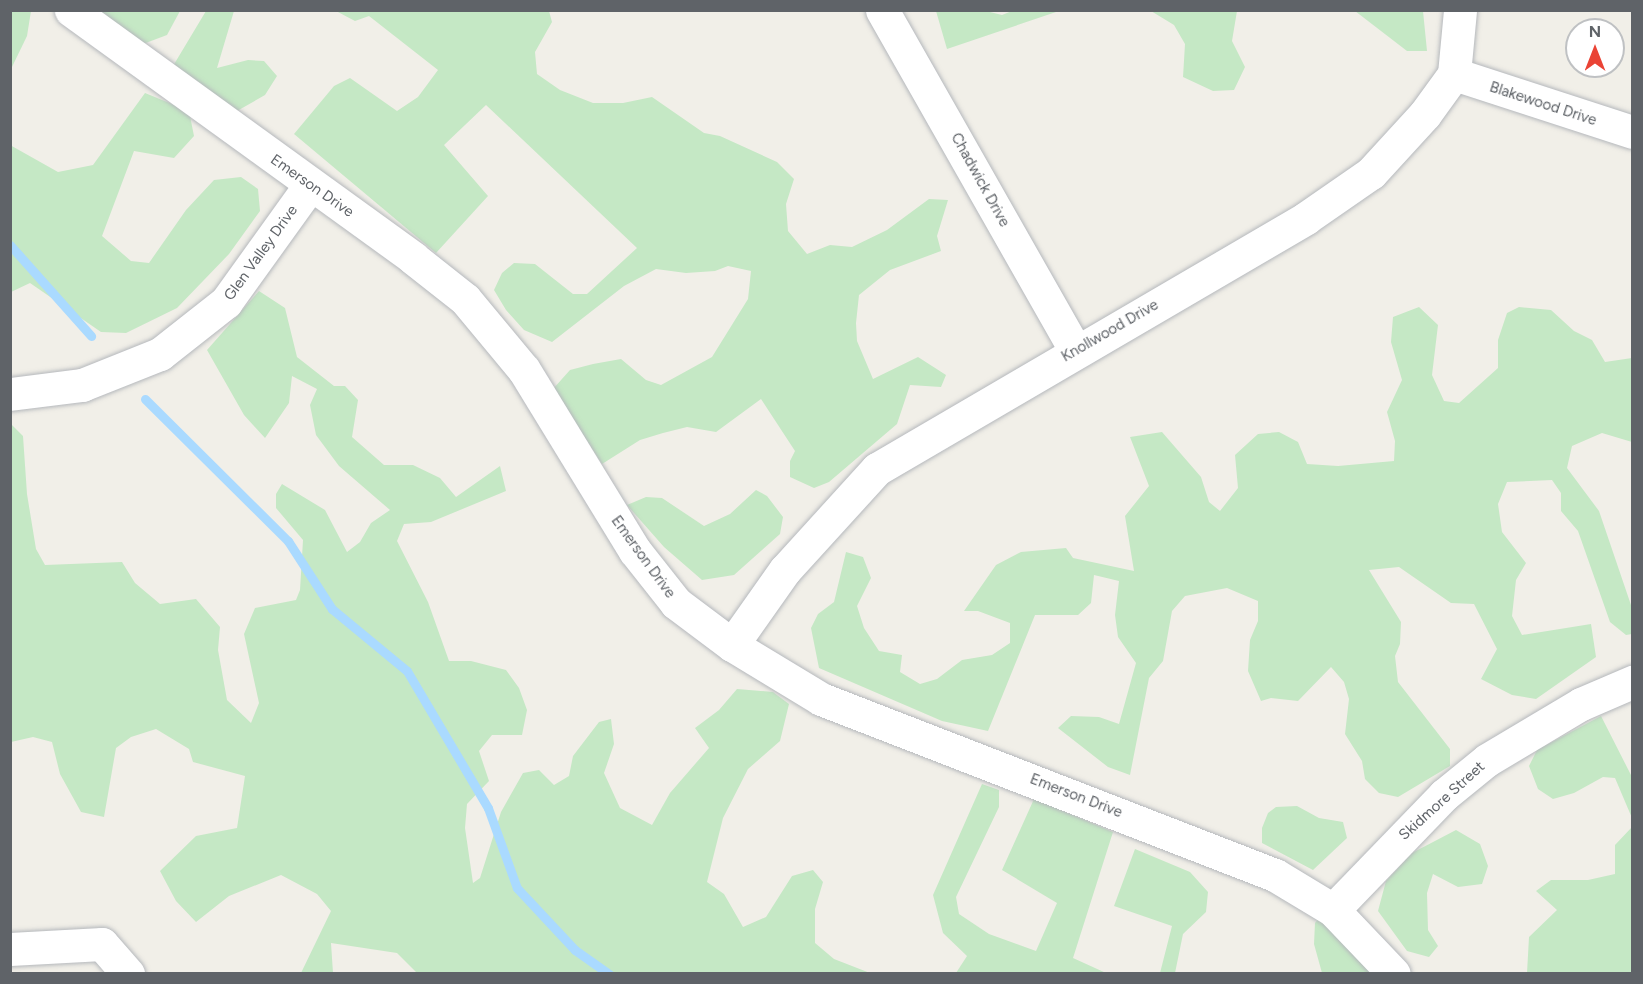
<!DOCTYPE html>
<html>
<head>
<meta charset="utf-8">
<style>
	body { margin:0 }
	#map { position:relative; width:1643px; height:984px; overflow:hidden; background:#f1efe8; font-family:Figtree,sans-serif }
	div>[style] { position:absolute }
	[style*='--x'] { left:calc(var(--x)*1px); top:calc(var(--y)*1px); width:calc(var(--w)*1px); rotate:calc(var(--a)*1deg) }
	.green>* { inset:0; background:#c5e8c5 }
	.stream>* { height:9px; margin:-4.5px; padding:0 4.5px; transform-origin:4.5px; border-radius:4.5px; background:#aadaff }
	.roads { filter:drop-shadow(0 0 2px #b5b8bc) drop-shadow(0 0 2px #b5b8bc) }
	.street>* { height:33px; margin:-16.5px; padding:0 16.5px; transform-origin:16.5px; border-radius:16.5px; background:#fff }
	span { translate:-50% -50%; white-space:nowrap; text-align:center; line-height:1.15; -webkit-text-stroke:5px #fff; paint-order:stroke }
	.street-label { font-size:15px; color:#5f6368 }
	.frame { position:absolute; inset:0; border:12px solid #5f6368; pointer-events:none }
	.north { position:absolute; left:1565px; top:18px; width:60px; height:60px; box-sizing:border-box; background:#fff; border:2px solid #bfc1c3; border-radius:50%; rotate:0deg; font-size:16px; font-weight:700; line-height:24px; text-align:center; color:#5f6368 }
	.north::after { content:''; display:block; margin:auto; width:21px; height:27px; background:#ea4335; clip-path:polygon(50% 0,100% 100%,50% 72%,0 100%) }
</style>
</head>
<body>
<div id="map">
	<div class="green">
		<div style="clip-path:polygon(11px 10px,31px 11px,27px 36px,11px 69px)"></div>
		<div style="clip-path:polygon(95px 11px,180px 11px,167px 35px,143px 44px)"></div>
		<div style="clip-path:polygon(206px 11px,234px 11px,217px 68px,248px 60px,264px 61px,277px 76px,265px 95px,237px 111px,173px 66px)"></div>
		<div style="clip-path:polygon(336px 11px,549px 11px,552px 22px,535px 52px,537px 74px,560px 90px,593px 103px,623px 103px,652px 97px,704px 133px,720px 136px,777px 162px,794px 179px,786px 204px,788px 231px,807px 254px,830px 245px,852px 247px,887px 230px,929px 199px,948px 200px,937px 236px,941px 251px,890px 270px,859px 295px,856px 323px,857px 341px,873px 379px,918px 357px,946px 375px,941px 387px,910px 385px,897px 424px,829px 482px,814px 488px,790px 477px,790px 461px,795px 451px,761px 399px,716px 432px,687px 427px,663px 433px,640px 440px,602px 464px,553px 389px,570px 370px,593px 364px,621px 359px,646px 380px,661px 385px,712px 357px,748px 299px,751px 271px,728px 266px,715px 271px,686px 273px,656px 269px,624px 286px,552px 342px,524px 330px,506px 310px,494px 290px,502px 273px,514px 263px,535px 264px,573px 294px,587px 294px,637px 248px,486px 105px,444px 145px,488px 196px,436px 253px,294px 134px,334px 86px,350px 78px,397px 111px,418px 97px,438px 70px,369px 16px,355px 21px)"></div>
		<div style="clip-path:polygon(986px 11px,1002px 15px,1012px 11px,1059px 11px,947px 49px,936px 11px)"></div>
		<div style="clip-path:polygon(1151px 11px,1237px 11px,1232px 41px,1245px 67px,1234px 90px,1213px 91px,1183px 77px,1185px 44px,1174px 25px)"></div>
		<div style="clip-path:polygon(1355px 11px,1423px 11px,1427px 51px,1407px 51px)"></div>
		<div style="clip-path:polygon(145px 93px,189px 111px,194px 136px,174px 158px,134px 151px,102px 236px,131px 261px,149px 263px,186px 210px,214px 180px,241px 177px,258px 189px,260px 211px,229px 254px,177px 308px,126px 333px,101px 332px,30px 283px,11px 292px,10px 145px,58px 172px,93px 165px)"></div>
		<div style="clip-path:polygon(259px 291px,285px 308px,297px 357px,334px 386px,345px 386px,358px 400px,352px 437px,384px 465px,413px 465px,440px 478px,456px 497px,500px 466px,506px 491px,431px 522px,404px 524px,397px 541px,428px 602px,449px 661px,471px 661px,506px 670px,519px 688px,527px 710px,522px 735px,492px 735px,479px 751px,489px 781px,467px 804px,465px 828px,473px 883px,480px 878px,501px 812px,523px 773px,539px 770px,554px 785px,569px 776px,573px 756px,599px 722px,611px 719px,614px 744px,604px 773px,620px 808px,652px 825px,670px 793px,709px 748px,695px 728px,719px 710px,737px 689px,773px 692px,789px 704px,780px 741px,748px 769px,723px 818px,707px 882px,724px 894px,743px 927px,766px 917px,792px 876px,813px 870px,823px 882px,815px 909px,815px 943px,834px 959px,870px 973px,417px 973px,397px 953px,331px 943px,333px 973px,301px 973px,331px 911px,317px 894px,281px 875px,229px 896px,196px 922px,176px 901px,160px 871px,196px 836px,237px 828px,245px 776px,193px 762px,189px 749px,156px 729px,131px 737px,116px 748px,104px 817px,81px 812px,60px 774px,52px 742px,33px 737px,11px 742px,11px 424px,23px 436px,27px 494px,36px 549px,45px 565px,122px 562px,135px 583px,160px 604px,196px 599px,220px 627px,218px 650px,227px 700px,251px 723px,259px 703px,244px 634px,255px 608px,296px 600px,300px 590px,303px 540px,276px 508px,276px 494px,282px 484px,325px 510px,347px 552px,360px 542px,371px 523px,390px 510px,339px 466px,316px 435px,310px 405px,317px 389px,292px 376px,289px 403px,265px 438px,244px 415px,207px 350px)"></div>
		<div style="clip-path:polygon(1419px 307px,1438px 325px,1432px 375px,1444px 401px,1459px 403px,1498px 368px,1498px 340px,1507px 313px,1519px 307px,1551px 310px,1574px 331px,1592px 340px,1605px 362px,1632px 358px,1632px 442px,1602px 433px,1572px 446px,1567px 468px,1599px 511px,1632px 608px,1632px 634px,1626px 635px,1610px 622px,1578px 531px,1561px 511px,1561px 493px,1552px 480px,1507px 482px,1498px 504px,1502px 532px,1526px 563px,1516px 580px,1512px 616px,1522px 635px,1591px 624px,1596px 657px,1536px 699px,1512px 695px,1481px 679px,1497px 649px,1474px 604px,1451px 603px,1399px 567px,1369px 570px,1401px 622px,1400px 644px,1395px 656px,1398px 682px,1450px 749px,1450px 766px,1398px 797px,1379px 793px,1365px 779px,1362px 761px,1345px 734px,1349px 699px,1344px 682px,1331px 667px,1298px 701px,1271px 698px,1261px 701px,1248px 671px,1250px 640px,1258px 621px,1258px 601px,1227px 588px,1185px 596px,1172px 611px,1163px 661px,1149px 678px,1130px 775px,1108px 767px,1058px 728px,1071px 716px,1099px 717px,1119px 724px,1136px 663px,1118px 637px,1115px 615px,1119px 581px,1094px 575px,1091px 603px,1078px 615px,1035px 615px,988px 731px,942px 721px,819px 668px,811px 628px,818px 614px,834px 602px,846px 552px,863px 557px,871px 578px,857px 606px,864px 628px,879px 651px,902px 655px,900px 672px,920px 684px,937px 679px,962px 660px,992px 655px,1010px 643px,1010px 623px,978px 611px,964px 611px,996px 565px,1021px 552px,1066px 548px,1073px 558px,1134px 571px,1125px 516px,1149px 486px,1130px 437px,1162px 432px,1201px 477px,1209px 502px,1220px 511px,1238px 488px,1235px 455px,1258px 434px,1279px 432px,1298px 442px,1307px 464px,1338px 466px,1394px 461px,1395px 441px,1387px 412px,1402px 380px,1391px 342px,1393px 317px)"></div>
		<div style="clip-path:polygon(756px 490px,767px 496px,783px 517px,780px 534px,734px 575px,702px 580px,664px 547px,627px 505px,646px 497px,662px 498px,704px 526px,730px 514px)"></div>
		<div style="clip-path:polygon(1601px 716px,1632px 777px,1632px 818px,1615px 778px,1603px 777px,1574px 793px,1553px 799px,1538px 789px,1529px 766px,1537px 750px)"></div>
		<div style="clip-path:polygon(982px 784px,999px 790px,999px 807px,956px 897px,959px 914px,989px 934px,1036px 951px,1057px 903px,1002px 870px,1034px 799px,1113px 832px,1073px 958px,1106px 973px,956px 973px,967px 956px,943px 933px,933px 895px)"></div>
		<div style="clip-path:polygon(1297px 806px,1319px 818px,1343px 822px,1347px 838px,1313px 870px,1262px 843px,1262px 828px,1268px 813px,1276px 807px)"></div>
		<div style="clip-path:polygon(1632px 827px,1632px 973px,1527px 973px,1529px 937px,1557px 910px,1536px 891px,1551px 880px,1588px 880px,1615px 874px,1615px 845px)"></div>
		<div style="clip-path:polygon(1456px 830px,1480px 844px,1488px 866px,1482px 884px,1458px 887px,1433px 874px,1427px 893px,1428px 930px,1438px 946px,1429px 957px,1407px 951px,1378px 911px,1386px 881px,1412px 853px)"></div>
		<div style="clip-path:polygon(1135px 849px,1190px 872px,1208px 892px,1206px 912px,1183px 934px,1175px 973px,1160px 973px,1172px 926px,1114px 906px)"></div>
		<div style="clip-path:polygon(1320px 917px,1375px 973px,1322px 973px,1314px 944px,1315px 923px)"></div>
	</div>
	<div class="stream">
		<div style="--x:10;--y:245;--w:122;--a:48.3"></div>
		<div style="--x:145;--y:399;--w:202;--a:44.8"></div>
		<div style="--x:288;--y:541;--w:81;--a:57.1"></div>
		<div style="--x:332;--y:609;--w:97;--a:39.6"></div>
		<div style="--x:407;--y:671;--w:159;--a:59.4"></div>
		<div style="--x:488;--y:808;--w:85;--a:70.1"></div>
		<div style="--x:517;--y:888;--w:85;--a:46.9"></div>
		<div style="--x:575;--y:950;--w:42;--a:35.2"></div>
	</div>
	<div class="roads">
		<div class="street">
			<div style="--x:71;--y:10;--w:422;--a:35.9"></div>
			<div style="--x:413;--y:258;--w:66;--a:38.3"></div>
			<div style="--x:465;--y:299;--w:92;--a:50.3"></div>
			<div style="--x:524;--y:370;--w:212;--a:58.5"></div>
			<div style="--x:635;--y:551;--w:66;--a:51.7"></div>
			<div style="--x:676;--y:603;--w:70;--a:36.9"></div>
			<div style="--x:732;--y:645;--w:104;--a:31.2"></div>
			<div style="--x:821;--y:699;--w:487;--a:21.2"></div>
			<div style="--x:1275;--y:875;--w:68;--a:31.1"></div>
			<div style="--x:1333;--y:910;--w:88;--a:46.4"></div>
			<div style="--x:882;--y:10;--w:392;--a:60.4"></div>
			<div style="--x:1454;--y:74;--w:187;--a:18"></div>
			<div style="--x:10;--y:394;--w:73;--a:-7.1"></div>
			<div style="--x:82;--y:385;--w:84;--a:-21.7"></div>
			<div style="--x:160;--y:354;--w:84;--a:-38.2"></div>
			<div style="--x:226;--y:302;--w:144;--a:-54.3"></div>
			<div style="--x:732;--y:645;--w:92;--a:-54.8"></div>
			<div style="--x:785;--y:570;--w:137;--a:-47.7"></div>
			<div style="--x:877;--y:469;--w:497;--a:-30.3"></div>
			<div style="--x:1306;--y:218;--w:79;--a:-34.7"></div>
			<div style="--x:1371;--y:173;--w:80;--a:-47.5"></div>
			<div style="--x:1425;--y:114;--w:49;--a:-54.1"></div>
			<div style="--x:1454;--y:74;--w:64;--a:-84.6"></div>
			<div style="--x:1333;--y:910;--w:160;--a:-46"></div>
			<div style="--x:1444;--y:795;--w:55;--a:-39.1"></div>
			<div style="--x:1487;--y:760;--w:109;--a:-30.8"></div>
			<div style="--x:1581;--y:704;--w:56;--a:-23.3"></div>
			<div style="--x:10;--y:949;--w:92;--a:-3.1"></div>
			<div style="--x:102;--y:944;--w:40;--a:49"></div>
		</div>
	</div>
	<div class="street-label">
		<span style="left:1543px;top:104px;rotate:18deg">Blakewood Drive</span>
		<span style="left:980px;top:180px;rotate:61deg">Chadwick Drive</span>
		<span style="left:312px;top:186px;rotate:35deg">Emerson Drive</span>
		<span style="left:261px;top:253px;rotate:-54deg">Glen Valley Drive</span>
		<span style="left:1110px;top:331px;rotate:-30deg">Knollwood Drive</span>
		<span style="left:643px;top:557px;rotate:54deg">Emerson Drive</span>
		<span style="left:1076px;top:796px;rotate:21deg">Emerson Drive</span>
		<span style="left:1442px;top:801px;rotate:-42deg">Skidmore Street</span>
	</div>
	<div class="frame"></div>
	<div class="north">N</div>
</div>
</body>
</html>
